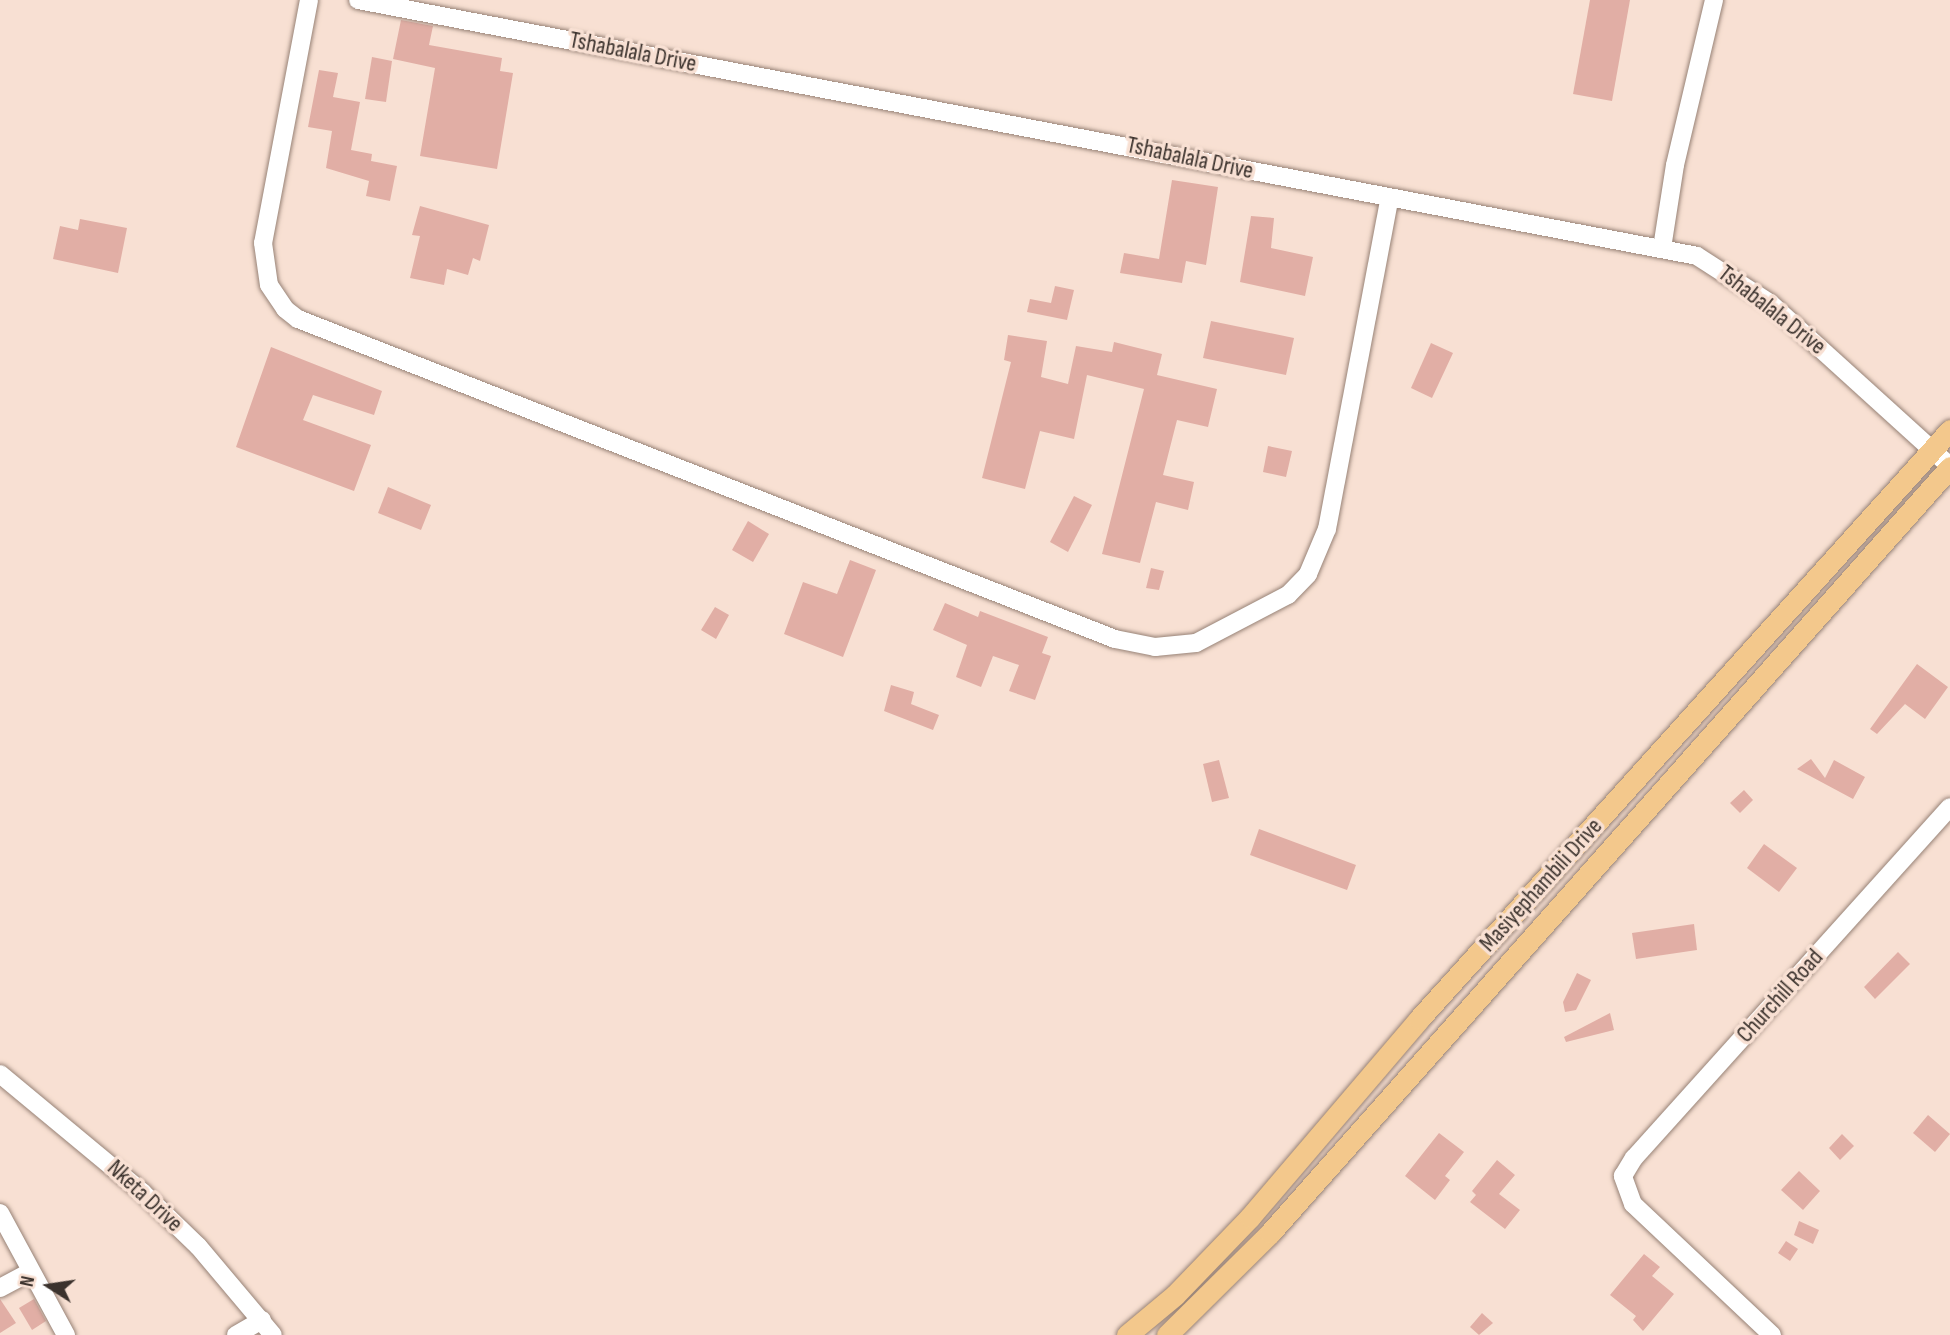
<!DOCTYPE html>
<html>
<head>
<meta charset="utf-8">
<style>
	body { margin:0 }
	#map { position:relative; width:1950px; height:1335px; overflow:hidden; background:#f8e0d3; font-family:"Sofia Sans Condensed",sans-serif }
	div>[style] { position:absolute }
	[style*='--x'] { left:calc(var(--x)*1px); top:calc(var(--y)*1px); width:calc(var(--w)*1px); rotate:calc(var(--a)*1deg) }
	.building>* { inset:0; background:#e1aea5 }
	.roads { filter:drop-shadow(0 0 2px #978276) drop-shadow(0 0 2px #978276) }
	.minor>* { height:18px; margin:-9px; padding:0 9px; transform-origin:9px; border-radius:9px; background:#fff }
	.major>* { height:21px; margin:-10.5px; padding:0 10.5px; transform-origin:10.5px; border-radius:10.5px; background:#f3c88c }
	span { translate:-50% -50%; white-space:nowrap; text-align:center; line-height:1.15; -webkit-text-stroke:7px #f8e0d3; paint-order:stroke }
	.street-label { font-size:24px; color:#3b322d }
	.north { position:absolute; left:14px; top:1251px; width:70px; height:70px; -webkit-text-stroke:5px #f8e0d3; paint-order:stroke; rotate:282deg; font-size:19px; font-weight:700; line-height:28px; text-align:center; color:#3b322d }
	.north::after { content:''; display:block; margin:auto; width:24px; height:32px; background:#3b322d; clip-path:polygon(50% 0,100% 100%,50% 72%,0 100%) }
</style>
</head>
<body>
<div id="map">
	<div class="building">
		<div style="clip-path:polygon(1590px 0,1630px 0,1612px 101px,1573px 94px)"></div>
		<div style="clip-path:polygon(401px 20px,433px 26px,429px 45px,502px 58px,500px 71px,513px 73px,497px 169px,420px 156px,435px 68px,393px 59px)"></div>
		<div style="clip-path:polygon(372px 57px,392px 61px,386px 102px,365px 99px)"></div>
		<div style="clip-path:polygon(319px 70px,338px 73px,333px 97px,360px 102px,351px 150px,372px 154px,371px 161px,397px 166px,390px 201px,366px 196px,369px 181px,326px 168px,332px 131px,308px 127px)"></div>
		<div style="clip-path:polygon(1172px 180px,1218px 187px,1206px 265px,1186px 261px,1182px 283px,1120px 273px,1124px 253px,1159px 259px)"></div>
		<div style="clip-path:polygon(420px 206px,489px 225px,480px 261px,473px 258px,468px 275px,447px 269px,444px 285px,410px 278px,420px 236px,412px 235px)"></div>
		<div style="clip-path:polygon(1251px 216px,1274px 218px,1271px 248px,1313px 257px,1305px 296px,1240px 282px)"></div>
		<div style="clip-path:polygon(80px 219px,127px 228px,118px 273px,53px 259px,60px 226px,78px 230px)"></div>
		<div style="clip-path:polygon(1055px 286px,1074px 290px,1067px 320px,1027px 312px,1030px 299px,1051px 303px)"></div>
		<div style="clip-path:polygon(1211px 321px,1294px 338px,1286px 375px,1203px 358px)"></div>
		<div style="clip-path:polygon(1008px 335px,1047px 341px,1041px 377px,1068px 384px,1076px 346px,1112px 352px,1114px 342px,1162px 354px,1157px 375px,1217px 389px,1208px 427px,1177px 420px,1163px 475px,1194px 482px,1188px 510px,1156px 502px,1140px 563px,1102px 554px,1144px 389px,1087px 375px,1074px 439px,1040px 431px,1025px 489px,982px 478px,1011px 362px,1004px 360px)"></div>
		<div style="clip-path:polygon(1431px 343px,1453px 353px,1432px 398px,1411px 388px)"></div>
		<div style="clip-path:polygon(271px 347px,382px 391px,374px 415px,313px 395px,303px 420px,371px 445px,354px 491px,236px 447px)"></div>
		<div style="clip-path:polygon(1268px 446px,1292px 451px,1286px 477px,1263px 472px)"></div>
		<div style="clip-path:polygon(388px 487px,431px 505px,421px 530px,378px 513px)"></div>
		<div style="clip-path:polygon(1074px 496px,1092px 505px,1068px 552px,1050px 542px)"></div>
		<div style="clip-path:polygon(748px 521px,769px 534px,753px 562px,732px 550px)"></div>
		<div style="clip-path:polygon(850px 560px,876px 570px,843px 657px,784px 634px,803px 582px,837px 594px)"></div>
		<div style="clip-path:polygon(1151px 568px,1164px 571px,1159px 590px,1146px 588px)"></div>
		<div style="clip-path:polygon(945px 603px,978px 617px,980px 611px,1048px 637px,1042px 653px,1051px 656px,1035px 700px,1009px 691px,1019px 665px,993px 656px,981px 687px,956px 677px,967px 645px,933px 630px)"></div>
		<div style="clip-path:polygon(715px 607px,729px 615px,716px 639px,701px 630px)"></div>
		<div style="clip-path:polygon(1917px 664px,1948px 687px,1925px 719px,1905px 704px,1877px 734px,1870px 729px)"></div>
		<div style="clip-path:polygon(891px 685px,914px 692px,911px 704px,939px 715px,933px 730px,884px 711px)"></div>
		<div style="clip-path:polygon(1811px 759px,1825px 778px,1834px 760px,1865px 777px,1853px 799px,1797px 769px)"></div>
		<div style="clip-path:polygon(1219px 760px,1229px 798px,1212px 802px,1203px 764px)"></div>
		<div style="clip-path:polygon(1744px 790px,1753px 800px,1740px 813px,1730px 803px)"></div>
		<div style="clip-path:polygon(1259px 829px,1356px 865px,1347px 890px,1250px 855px)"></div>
		<div style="clip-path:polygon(1764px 844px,1797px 868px,1779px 892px,1747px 868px)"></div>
		<div style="clip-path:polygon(1694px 924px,1697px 950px,1636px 959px,1632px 933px)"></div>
		<div style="clip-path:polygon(1898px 952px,1910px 964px,1875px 999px,1864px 987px)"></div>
		<div style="clip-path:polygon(1577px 973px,1591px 980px,1576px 1010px,1565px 1012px,1563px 1002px)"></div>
		<div style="clip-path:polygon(1610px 1013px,1614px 1030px,1566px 1042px,1564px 1037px)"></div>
		<div style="clip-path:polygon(1928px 1115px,1950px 1134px,1935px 1152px,1913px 1133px)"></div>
		<div style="clip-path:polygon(1439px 1133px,1464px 1152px,1445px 1176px,1450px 1180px,1435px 1200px,1405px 1176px)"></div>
		<div style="clip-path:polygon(1842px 1134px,1854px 1146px,1840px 1160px,1829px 1148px)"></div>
		<div style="clip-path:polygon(1497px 1160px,1515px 1175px,1499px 1194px,1520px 1210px,1505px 1229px,1470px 1202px,1476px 1195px,1472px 1191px)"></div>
		<div style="clip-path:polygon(1799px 1171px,1820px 1191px,1803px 1210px,1781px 1190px)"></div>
		<div style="clip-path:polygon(1799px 1221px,1819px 1230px,1813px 1244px,1794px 1235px)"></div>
		<div style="clip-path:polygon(1786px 1241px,1798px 1249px,1790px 1261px,1778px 1253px)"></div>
		<div style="clip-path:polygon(1644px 1254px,1660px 1267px,1652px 1276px,1674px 1294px,1643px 1331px,1633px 1320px,1636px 1316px,1610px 1295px)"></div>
		<div style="clip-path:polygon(0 1299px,16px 1323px,0 1333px)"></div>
		<div style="clip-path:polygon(34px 1299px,46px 1321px,32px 1330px,19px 1308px)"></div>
		<div style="clip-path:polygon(1482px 1313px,1493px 1323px,1479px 1335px,1470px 1327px)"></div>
	</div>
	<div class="roads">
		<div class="minor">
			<div style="--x:309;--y:0;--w:247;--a:100.7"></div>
			<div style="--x:263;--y:243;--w:42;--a:81.9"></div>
			<div style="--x:269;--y:285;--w:29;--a:56"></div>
			<div style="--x:285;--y:309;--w:16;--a:38"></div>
			<div style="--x:298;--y:319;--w:877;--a:21.39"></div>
			<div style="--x:1115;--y:639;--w:41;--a:11.3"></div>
			<div style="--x:1155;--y:647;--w:41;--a:-5.6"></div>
			<div style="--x:1196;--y:643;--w:104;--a:-27.6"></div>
			<div style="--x:1288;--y:595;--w:29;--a:-46"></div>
			<div style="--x:1308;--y:574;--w:49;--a:-67.1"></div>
			<div style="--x:1327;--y:529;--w:335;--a:-79.3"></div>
			<div style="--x:358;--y:0;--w:1363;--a:10.82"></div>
			<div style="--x:1697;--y:256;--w:87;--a:32.8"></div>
			<div style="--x:1770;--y:303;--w:243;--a:42.2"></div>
			<div style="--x:1662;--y:248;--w:84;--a:-81.1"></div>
			<div style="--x:1675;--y:165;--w:170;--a:-76.7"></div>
			<div style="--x:0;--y:1074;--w:185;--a:39.7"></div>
			<div style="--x:142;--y:1192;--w:78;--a:44"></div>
			<div style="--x:198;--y:1246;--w:116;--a:49.9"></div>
			<div style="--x:0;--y:1213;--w:139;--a:61.6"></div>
			<div style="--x:0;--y:1288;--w:34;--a:-28"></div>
			<div style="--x:236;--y:1335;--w:30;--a:-30"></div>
			<div style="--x:1772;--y:1335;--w:191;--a:-136.7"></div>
			<div style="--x:1633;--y:1204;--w:30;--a:-110"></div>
			<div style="--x:1623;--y:1176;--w:21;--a:-59"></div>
			<div style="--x:1634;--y:1158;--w:472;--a:-48"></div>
		</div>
		<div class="major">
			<div style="--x:1127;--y:1335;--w:62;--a:-39.8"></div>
			<div style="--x:1175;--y:1295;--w:108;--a:-46.1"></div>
			<div style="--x:1250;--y:1217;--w:260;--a:-49.5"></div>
			<div style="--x:1419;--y:1019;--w:793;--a:-47.96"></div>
			<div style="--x:1167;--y:1335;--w:145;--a:-44.7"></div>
			<div style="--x:1270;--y:1233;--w:1024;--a:-48.4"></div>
		</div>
	</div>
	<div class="street-label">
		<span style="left:633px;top:52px;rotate:11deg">Tshabalala Drive</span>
		<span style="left:1190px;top:158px;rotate:12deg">Tshabalala Drive</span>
		<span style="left:1772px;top:310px;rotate:38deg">Tshabalala Drive</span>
		<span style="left:1541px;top:885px;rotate:-48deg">Masiyephambili Drive</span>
		<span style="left:1780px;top:996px;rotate:-48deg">Churchill Road</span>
		<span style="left:145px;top:1196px;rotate:43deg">Nketa Drive</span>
	</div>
	<div class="north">N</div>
</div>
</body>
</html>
